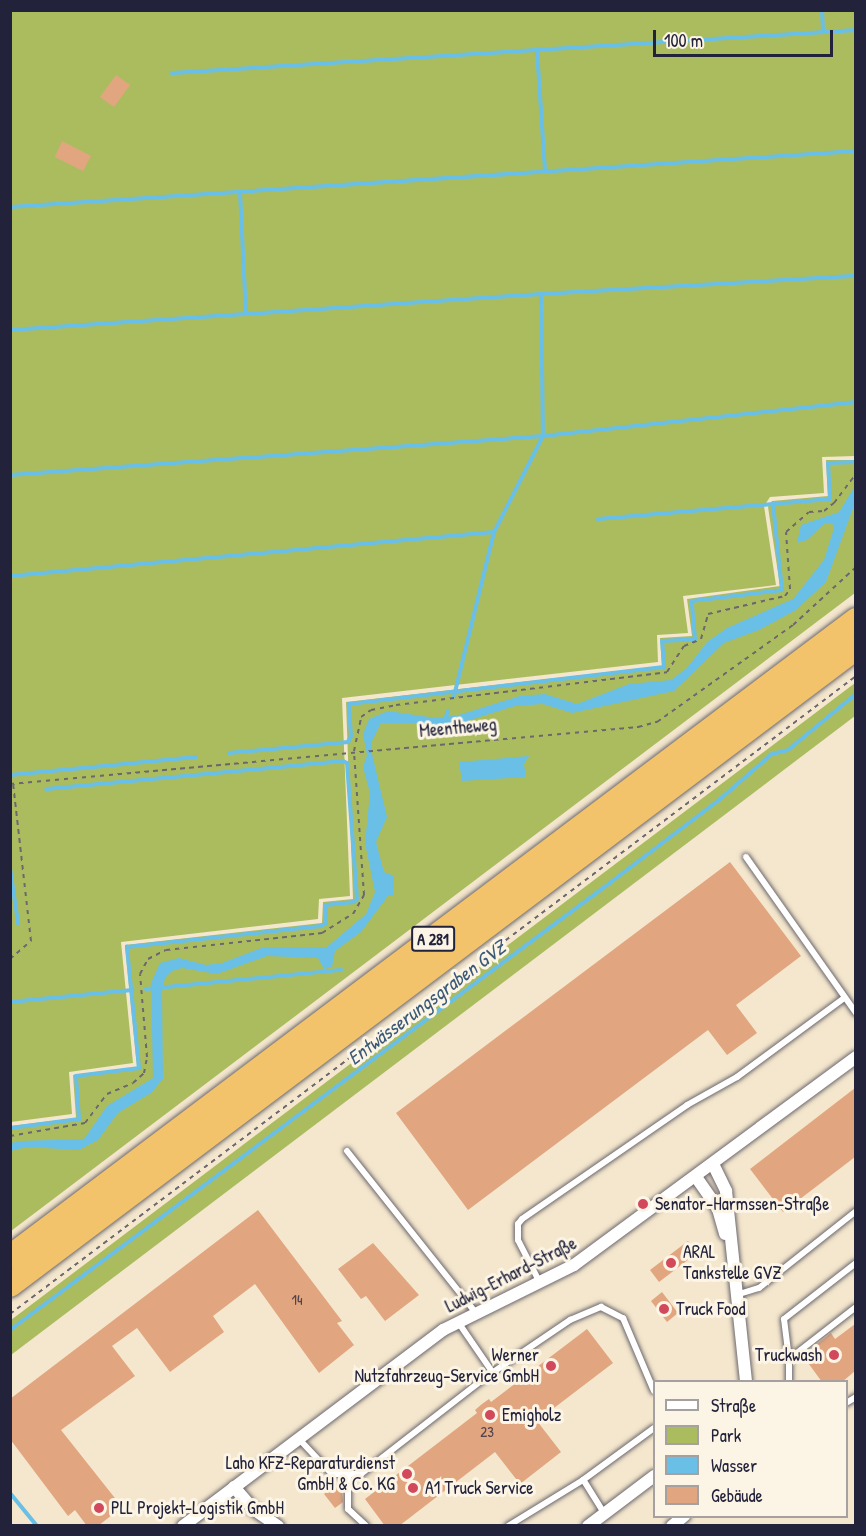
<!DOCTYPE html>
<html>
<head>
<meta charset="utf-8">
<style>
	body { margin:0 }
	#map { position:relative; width:866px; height:1536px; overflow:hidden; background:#f4e7cd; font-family:"Patrick Hand",sans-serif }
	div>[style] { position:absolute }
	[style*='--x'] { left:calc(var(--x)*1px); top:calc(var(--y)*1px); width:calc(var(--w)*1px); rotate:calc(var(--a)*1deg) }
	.green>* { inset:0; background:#abbc5f }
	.water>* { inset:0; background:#69bfe6 }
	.stream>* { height:4px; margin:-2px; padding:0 2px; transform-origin:2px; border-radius:2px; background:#69bfe6 }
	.building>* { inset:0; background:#e1a680 }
	.path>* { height:2px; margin-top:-1px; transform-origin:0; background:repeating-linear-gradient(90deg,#6c676e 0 4.5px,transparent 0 9px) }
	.roads { filter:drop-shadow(0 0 2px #6c676e) drop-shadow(0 0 2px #6c676e) }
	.service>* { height:6px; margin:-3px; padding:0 3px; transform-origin:3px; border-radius:3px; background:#fff }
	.minor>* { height:12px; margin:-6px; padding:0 6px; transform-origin:6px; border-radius:6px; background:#fff }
	.motorway>* { height:24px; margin:-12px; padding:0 12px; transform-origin:12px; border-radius:12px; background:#f2c36a }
	.dots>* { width:16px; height:16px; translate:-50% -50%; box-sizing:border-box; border:3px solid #fcf5e5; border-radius:50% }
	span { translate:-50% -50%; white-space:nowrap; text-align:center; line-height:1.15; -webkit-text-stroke:6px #fcf5e5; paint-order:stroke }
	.number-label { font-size:15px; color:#52434c }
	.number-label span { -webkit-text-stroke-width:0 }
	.shield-label span { padding:2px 4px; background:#fcf5e5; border:2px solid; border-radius:4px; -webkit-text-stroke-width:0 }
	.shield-label { font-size:16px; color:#22223b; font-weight:700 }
	.street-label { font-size:18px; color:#22223b }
	.poi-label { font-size:18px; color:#22223b }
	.left { translate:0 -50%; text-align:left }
	.right { translate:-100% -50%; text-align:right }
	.water-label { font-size:20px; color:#3b5977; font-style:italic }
	.frame { position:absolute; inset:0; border:12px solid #22223b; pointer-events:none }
	.legend { position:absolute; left:653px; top:1380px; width:195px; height:138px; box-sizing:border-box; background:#fcf5e5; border:2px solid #a5a1a1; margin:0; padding:8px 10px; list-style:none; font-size:18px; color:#22223b }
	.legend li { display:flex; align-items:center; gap:12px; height:30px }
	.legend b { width:30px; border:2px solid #a5a1a1 }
	.scale { position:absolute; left:653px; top:30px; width:180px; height:27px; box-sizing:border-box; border:3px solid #22223b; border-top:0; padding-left:8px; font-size:18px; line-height:21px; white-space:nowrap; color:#22223b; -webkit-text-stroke:4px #fcf5e5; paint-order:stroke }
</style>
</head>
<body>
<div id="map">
	<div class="green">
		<div style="clip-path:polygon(10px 11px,856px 11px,855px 456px,822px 457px,824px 493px,770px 497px,764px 506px,776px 585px,683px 596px,688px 633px,657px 635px,658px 662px,342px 698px,350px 896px,319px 899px,318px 919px,121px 942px,133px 1063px,69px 1072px,72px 1114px,11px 1122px)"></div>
		<div style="clip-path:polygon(826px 460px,855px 460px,855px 593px,11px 1231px,11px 1126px,76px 1118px,73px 1075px,137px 1067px,125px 945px,322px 923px,323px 902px,353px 899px,346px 702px,662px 666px,660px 638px,692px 636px,687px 599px,780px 586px,768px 507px,772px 501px,828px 496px)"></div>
		<div style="clip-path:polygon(855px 683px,855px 716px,11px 1355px,11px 1320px)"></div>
	</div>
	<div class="water">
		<div style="clip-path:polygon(855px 486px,855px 503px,826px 582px,796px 610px,759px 630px,724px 643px,674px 691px,572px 713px,543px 704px,515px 706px,470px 720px,465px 723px,466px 730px,436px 735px,434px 728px,421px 723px,381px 723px,372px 741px,372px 754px,387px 817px,376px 842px,384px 872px,394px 876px,394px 895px,388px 896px,361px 932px,335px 951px,332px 967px,324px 969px,318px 958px,267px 956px,217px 974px,182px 968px,172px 971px,165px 978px,162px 992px,163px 1079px,151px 1093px,118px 1113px,98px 1140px,79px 1150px,27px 1147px,11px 1151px,11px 1143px,20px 1141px,84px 1139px,107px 1106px,153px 1078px,151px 983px,160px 963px,179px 958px,206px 965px,222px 963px,264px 947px,327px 947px,366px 914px,375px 892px,365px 843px,370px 793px,363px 767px,367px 755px,363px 734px,369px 719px,388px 711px,436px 718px,459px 715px,520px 696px,545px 694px,577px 704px,629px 684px,671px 680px,687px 668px,707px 642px,727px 628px,793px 599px,824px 560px,834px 528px,832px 523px,825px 523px,807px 540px,797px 543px,801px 525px,839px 512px)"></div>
		<div style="clip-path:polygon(529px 756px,524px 764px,526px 777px,462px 781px,459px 762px)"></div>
	</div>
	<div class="stream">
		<div style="--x:44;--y:10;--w:15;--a:0"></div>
		<div style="--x:822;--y:10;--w:22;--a:87"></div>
		<div style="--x:537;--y:50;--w:121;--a:86.2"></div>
		<div style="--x:172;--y:73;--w:685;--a:-3.6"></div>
		<div style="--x:240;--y:192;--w:122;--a:87.2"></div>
		<div style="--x:10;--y:207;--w:848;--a:-3.79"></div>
		<div style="--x:541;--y:294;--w:316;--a:-3.3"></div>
		<div style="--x:10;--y:330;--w:532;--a:-3.88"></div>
		<div style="--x:541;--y:294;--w:142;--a:89.2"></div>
		<div style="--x:543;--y:436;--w:108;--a:117"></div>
		<div style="--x:494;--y:532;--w:169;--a:103.7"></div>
		<div style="--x:10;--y:475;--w:534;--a:-4.18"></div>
		<div style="--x:543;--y:436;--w:315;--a:-6.2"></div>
		<div style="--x:598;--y:519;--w:233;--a:-4.9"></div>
		<div style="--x:830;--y:499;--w:36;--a:-93"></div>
		<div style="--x:828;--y:463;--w:28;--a:-2"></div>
		<div style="--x:10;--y:576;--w:486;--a:-5.2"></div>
		<div style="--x:444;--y:722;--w:12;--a:-70"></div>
		<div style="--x:229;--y:753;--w:120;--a:-5.3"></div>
		<div style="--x:348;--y:742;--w:7;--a:-63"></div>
		<div style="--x:351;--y:736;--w:32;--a:-94"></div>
		<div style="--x:349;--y:704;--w:317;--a:-6.7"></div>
		<div style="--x:664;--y:667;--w:26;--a:-94"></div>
		<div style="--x:662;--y:641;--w:33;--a:-3"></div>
		<div style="--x:695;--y:639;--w:38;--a:-95"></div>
		<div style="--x:692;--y:601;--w:91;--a:-7"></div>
		<div style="--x:782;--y:590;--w:86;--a:-96"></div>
		<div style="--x:10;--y:775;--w:187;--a:-5.5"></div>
		<div style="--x:10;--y:868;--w:56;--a:81.7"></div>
		<div style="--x:146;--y:989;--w:196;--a:-5.6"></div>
		<div style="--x:10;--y:1002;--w:123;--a:-5.6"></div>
		<div style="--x:10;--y:1128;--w:70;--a:-7.4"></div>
		<div style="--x:79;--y:1119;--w:43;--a:-94"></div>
		<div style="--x:76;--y:1076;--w:64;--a:-7.2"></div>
		<div style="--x:139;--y:1068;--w:122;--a:-95.7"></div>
		<div style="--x:127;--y:947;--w:195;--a:-6.2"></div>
		<div style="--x:321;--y:926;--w:6;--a:-31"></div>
		<div style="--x:326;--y:923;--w:18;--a:-90"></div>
		<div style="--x:326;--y:905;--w:28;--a:-6"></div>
		<div style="--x:354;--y:902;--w:4;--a:-45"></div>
		<div style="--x:357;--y:899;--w:136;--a:-94.2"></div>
		<div style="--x:347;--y:763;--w:4;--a:-153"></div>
		<div style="--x:343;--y:761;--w:298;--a:174.6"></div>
		<div style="--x:10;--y:1330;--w:750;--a:-36.7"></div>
		<div style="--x:611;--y:882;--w:136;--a:-37.2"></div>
		<div style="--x:719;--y:800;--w:70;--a:-41"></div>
		<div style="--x:772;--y:754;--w:16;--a:-14"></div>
		<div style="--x:788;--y:750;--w:88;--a:-39.5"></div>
		<div style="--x:10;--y:1493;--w:43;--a:50.7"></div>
	</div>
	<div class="building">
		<div style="clip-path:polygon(116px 75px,130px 85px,114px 107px,100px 97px)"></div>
		<div style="clip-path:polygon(62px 141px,91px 156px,83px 171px,55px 157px)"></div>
		<div style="clip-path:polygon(730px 862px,801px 956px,736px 1005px,757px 1033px,727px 1055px,708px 1030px,468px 1210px,396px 1113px)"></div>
		<div style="clip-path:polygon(855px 1088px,855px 1157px,783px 1212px,750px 1169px)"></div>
		<div style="clip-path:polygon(258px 1210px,342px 1321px,337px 1323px,354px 1345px,319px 1373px,255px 1284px,213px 1316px,224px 1332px,170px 1372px,137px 1328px,112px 1346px,135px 1376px,61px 1430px,122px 1507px,98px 1526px,87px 1526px,75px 1510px,68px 1516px,10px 1439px,10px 1399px)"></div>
		<div style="clip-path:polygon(688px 1241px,697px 1253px,659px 1282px,650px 1270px)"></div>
		<div style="clip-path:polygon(373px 1243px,419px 1295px,385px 1321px,366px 1296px,361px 1299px,338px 1269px)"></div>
		<div style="clip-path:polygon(662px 1292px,678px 1313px,667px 1322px,651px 1301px)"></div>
		<div style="clip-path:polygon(855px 1324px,855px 1371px,842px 1382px,822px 1382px,806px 1360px,820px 1350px,816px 1345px,831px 1333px,835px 1339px)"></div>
		<div style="clip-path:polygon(587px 1329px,613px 1363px,537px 1421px,561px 1452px,520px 1484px,495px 1452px,399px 1526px,385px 1526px,365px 1499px,477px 1413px,475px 1410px,482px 1404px,489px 1399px,491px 1402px)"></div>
		<div style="clip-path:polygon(341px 1480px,343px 1502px,335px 1508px,324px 1494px)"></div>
	</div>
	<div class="path">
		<div style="--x:10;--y:784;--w:631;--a:-5.19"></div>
		<div style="--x:638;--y:727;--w:20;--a:-15"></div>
		<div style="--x:657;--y:722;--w:167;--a:-35.5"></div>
		<div style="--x:793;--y:625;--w:86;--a:-42.6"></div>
		<div style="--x:10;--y:959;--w:28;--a:-41"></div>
		<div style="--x:31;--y:941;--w:158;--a:-96.5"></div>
		<div style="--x:10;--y:1136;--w:76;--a:-9.8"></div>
		<div style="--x:85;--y:1123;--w:36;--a:-53"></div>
		<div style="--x:107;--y:1094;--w:28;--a:-23"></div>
		<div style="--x:133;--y:1083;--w:15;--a:-42"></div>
		<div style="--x:144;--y:1073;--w:16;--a:-79"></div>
		<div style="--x:147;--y:1057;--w:83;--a:-94.8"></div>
		<div style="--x:140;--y:974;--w:17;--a:-62"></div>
		<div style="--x:148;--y:959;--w:20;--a:-27"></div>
		<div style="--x:166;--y:950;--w:157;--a:-6.2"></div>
		<div style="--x:322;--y:933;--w:36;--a:-32"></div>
		<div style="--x:353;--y:914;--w:22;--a:-60"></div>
		<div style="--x:364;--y:895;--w:144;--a:-94"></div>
		<div style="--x:354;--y:751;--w:35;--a:-78"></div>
		<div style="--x:361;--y:717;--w:12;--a:-35"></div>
		<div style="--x:371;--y:710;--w:25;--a:-11"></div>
		<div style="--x:396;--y:705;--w:273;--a:-6.9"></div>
		<div style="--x:667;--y:672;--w:31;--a:-57"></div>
		<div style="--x:684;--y:646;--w:18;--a:-22"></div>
		<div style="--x:701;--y:639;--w:26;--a:-74"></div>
		<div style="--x:708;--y:614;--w:79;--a:-13.2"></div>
		<div style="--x:785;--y:596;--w:9;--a:-54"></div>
		<div style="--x:790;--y:589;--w:57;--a:-94"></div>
		<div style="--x:786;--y:532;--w:30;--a:-41"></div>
		<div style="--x:809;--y:512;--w:15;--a:-4"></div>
		<div style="--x:824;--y:511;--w:13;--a:-39"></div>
		<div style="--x:834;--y:503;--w:36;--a:-53"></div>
		<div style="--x:10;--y:1314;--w:1060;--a:-37.02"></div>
	</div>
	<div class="roads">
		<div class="service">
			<div style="--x:746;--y:857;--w:191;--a:54.8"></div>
			<div style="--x:347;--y:1151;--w:206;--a:51.5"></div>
			<div style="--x:539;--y:1281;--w:46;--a:-117.1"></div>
			<div style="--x:518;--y:1240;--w:16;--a:-90"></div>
			<div style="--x:518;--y:1224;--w:6;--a:-51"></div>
			<div style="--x:522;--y:1219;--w:201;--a:-34.6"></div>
			<div style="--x:687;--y:1105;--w:57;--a:-29.2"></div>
			<div style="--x:737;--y:1077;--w:133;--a:-36.4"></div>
			<div style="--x:736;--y:1295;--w:24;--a:-17"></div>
			<div style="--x:759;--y:1288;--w:124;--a:-38.4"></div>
			<div style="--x:458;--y:1322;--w:62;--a:55.5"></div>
			<div style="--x:789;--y:1359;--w:40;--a:-97.1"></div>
			<div style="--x:784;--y:1319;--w:91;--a:-37.9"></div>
			<div style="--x:789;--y:1382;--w:23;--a:-90"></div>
			<div style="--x:789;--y:1359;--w:85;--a:-37.8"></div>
			<div style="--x:846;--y:1403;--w:12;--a:-31"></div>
			<div style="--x:299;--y:1439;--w:48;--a:46.7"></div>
			<div style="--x:332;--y:1474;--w:29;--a:0"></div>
			<div style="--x:361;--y:1474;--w:158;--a:-37.8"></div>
			<div style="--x:486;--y:1377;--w:102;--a:-34.2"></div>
			<div style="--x:570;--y:1320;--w:34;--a:-23"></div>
			<div style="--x:601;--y:1307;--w:25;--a:27"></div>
			<div style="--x:623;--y:1318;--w:79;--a:67"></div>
			<div style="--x:348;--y:1477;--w:32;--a:90"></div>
			<div style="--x:348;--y:1509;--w:25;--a:43"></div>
			<div style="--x:604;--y:1513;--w:39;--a:-122"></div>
			<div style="--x:583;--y:1480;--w:88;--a:-36.2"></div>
			<div style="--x:508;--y:1526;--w:88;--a:-31.5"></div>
		</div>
		<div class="minor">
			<div style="--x:713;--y:1164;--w:30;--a:64"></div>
			<div style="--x:726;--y:1191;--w:192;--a:84"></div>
			<div style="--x:696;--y:1177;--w:39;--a:55"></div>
			<div style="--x:718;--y:1209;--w:26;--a:74"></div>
			<div style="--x:234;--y:1487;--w:28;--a:49"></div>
			<div style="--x:252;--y:1508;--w:32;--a:35"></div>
			<div style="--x:183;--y:1526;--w:326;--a:-37"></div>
			<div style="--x:443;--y:1330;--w:146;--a:-26.4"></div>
			<div style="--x:574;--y:1265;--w:350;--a:-36.4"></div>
			<div style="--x:588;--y:1526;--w:83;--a:-37.1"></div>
			<div style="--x:672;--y:1526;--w:16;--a:-40"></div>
		</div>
		<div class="motorway">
			<div style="--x:10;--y:1257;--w:1059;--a:-36.98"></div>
			<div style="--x:10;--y:1285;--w:1059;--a:-36.98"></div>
		</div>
	</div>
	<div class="dots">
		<div style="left:643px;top:1204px;background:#d1495b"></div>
		<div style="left:671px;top:1263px;background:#d1495b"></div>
		<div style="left:664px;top:1309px;background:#d1495b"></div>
		<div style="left:834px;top:1355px;background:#d1495b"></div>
		<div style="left:551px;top:1366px;background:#d1495b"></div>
		<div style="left:490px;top:1415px;background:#d1495b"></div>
		<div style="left:407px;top:1474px;background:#d1495b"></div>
		<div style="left:413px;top:1488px;background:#d1495b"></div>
		<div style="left:99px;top:1508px;background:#d1495b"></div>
	</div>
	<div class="number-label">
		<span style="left:297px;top:1300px">14</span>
		<span style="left:487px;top:1432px">23</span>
	</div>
	<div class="shield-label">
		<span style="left:433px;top:939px">A 281</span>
	</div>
	<div class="street-label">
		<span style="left:458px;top:728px;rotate:-5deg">Meentheweg</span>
		<span style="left:511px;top:1275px;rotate:-27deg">Ludwig-Erhard-Straße</span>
	</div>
	<div class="poi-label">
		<span class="left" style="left:655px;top:1204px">Senator-Harmssen-Straße</span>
		<span class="left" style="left:683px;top:1263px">ARAL<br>Tankstelle GVZ</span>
		<span class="left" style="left:676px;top:1309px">Truck Food</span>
		<span class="right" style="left:822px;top:1355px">Truckwash</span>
		<span class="right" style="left:539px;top:1366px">Werner<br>Nutzfahrzeug-Service GmbH</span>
		<span class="left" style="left:502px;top:1415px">Emigholz</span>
		<span class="right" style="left:395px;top:1474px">Laho KFZ-Reparaturdienst<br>GmbH &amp; Co. KG</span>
		<span class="left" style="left:425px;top:1488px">A1 Truck Service</span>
		<span class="left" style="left:111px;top:1508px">PLL Projekt-Logistik GmbH</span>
	</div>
	<div class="water-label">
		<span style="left:426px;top:1002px;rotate:-37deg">Entwässerungsgraben GVZ</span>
	</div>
	<div class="frame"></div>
	<ul class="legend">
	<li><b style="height:8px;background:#fff"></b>Straße</li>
	<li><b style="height:16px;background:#abbc5f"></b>Park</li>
	<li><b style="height:16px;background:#69bfe6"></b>Wasser</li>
	<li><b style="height:16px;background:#e1a680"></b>Gebäude</li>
	</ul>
	<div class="scale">100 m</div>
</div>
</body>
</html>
